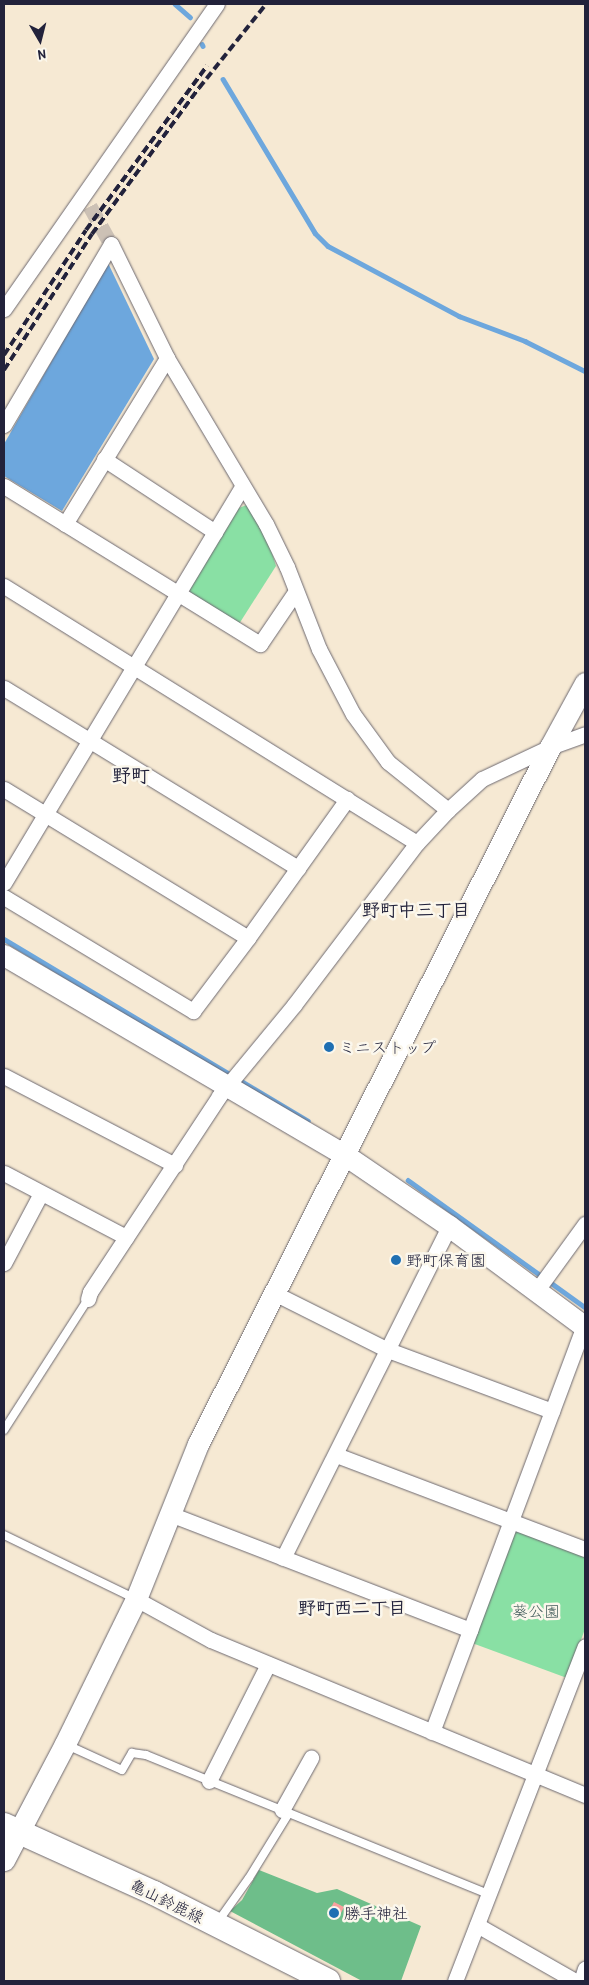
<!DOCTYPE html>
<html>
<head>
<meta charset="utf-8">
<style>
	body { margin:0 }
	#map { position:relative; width:589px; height:1985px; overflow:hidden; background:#f6e9d3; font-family:"Patrick Hand","Klee One",sans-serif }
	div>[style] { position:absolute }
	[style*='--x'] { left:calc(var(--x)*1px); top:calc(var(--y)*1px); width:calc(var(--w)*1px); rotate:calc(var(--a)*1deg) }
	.green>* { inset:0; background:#89e0a4 }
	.forest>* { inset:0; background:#6ebe8a }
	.water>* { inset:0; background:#6da7dd }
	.stream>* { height:4.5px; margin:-2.25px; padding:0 2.25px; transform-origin:2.25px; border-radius:2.25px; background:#6da7dd }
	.building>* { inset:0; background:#f9a19e }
	.street-tunnel>* { height:15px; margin-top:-7.5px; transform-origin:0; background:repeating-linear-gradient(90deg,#ccc1b5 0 15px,transparent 0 23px) }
	.roads { filter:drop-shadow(0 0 1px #6c6870) drop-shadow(0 0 1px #6c6870) }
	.lane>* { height:8px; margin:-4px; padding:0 4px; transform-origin:4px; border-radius:4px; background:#fff }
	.street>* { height:15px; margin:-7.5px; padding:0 7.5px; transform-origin:7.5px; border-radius:7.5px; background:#fff }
	.secondary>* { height:21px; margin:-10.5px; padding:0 10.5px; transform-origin:10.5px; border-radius:10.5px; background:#fff }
	.primary>* { height:24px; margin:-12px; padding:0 12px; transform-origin:12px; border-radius:12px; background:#fff }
	.rail>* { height:4px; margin-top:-2px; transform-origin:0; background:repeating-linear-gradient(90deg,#22223b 0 8px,transparent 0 12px) }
	.dots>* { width:14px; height:14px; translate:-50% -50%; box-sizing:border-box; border:2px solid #fbf7ec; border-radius:50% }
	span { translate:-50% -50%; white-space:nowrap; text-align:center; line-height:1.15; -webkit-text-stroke:5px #fbf7ec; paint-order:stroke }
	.poi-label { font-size:16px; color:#22223b }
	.left { translate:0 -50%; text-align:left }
	.park-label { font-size:16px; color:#415b5a }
	.street-label { font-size:16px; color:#22223b }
	.neighbourhood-label { font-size:18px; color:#22223b; font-weight:700 }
	.quarter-label { font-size:19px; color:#22223b; font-weight:700 }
	.frame { position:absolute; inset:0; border:5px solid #22223b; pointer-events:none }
	.north { position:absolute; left:15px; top:15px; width:50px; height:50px; -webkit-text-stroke:4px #fbf7ec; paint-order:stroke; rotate:172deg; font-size:14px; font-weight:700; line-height:20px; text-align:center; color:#22223b }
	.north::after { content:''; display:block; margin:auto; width:18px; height:22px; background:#22223b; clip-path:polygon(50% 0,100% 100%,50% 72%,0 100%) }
</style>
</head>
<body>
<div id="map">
	<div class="green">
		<div style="clip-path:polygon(249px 504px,265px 530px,276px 566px,239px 624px,190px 596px,190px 589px,239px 508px)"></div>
		<div style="clip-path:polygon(520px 1530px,585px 1554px,585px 1629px,567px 1678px,472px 1643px,511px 1533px)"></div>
	</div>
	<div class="forest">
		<div style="clip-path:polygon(259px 1870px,317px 1893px,337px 1889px,421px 1926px,401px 1981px,362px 1981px,230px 1911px,242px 1900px)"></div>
	</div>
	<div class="water">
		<div style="clip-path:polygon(108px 263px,154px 359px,62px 511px,4px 476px,4px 444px)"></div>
	</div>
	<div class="stream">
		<div style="--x:175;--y:4;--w:20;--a:41"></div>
		<div style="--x:202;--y:44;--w:2;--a:63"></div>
		<div style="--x:223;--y:79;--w:179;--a:59.1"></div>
		<div style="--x:315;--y:233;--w:18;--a:45"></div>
		<div style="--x:328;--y:246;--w:149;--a:28.1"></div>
		<div style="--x:459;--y:316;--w:71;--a:20.7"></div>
		<div style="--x:525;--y:341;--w:67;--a:26.6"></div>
		<div style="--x:4;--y:939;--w:354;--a:30.9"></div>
		<div style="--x:408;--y:1180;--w:218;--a:35.7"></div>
	</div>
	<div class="building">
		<div style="clip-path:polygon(334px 1902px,344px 1907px,338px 1919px,328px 1913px)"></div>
	</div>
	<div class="street-tunnel">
		<div style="--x:90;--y:206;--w:43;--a:61.1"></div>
	</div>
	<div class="roads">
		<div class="lane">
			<div style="--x:4;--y:1430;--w:156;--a:-57.3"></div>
			<div style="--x:4;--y:1535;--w:144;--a:25.9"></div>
			<div style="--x:67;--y:1745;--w:60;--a:24.4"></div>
			<div style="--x:122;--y:1770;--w:20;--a:-60"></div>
			<div style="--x:132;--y:1753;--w:14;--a:8"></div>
			<div style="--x:146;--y:1755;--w:370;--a:22.1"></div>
			<div style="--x:217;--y:1923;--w:55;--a:-54.6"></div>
			<div style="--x:249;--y:1878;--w:76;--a:-58.4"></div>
		</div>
		<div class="street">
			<div style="--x:111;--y:244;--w:127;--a:63.8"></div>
			<div style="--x:167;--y:358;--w:193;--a:59.2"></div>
			<div style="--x:266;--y:524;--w:48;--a:64"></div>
			<div style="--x:287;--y:567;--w:88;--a:68.7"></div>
			<div style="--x:319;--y:649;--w:73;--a:62.4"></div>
			<div style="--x:353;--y:714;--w:59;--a:53.9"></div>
			<div style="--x:388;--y:762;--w:77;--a:38.7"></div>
			<div style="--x:4;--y:309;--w:372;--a:-55.1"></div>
			<div style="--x:4;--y:425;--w:210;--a:-59.4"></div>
			<div style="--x:104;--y:459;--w:133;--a:33.3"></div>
			<div style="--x:4;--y:486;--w:301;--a:31.7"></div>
			<div style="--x:260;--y:644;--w:64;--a:-55.8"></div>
			<div style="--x:65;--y:524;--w:195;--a:-58.4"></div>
			<div style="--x:4;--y:586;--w:486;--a:31.9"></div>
			<div style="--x:4;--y:688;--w:345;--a:31.5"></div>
			<div style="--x:4;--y:789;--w:286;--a:31.4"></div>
			<div style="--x:4;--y:883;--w:463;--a:-59"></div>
			<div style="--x:4;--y:897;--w:221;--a:31.1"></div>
			<div style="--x:193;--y:1011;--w:91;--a:-53"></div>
			<div style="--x:248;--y:938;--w:171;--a:-54.5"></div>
			<div style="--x:4;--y:1076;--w:193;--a:27.5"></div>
			<div style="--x:4;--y:1173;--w:138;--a:27.7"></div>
			<div style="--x:4;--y:1263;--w:79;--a:-62.1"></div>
			<div style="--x:537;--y:1290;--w:82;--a:-54"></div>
			<div style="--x:274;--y:1293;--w:127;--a:26.6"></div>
			<div style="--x:388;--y:1350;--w:175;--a:20.4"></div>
			<div style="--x:88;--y:1299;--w:7;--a:-74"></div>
			<div style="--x:90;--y:1292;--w:235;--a:-56.6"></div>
			<div style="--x:219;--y:1096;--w:118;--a:-50.5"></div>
			<div style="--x:294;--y:1005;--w:203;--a:-52.8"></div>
			<div style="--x:417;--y:843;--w:45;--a:-46.8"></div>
			<div style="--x:448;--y:810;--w:46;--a:-42.4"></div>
			<div style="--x:482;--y:779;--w:75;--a:-25.2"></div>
			<div style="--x:550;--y:747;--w:37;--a:-20"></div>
			<div style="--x:336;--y:1455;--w:266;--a:20.7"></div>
			<div style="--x:170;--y:1514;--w:322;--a:21.1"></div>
			<div style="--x:283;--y:1558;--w:371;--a:-63.4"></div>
			<div style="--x:136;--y:1599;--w:85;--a:28.7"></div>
			<div style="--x:211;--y:1640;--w:405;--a:22.5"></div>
			<div style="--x:432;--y:1732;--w:434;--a:-69.5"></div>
			<div style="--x:209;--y:1781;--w:131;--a:-63.2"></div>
			<div style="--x:282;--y:1810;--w:60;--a:-60.9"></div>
			<div style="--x:477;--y:1925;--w:113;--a:29.7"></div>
			<div style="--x:455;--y:1981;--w:359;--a:-68.8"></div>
			<div style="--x:581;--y:1981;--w:13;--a:-72"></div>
		</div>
		<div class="secondary">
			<div style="--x:4;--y:955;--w:395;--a:30.4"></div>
			<div style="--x:345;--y:1155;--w:126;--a:34.3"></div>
			<div style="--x:449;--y:1226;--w:169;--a:36.6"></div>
			<div style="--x:4;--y:1860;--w:131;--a:-62.3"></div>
			<div style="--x:65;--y:1744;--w:161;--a:-63.9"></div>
			<div style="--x:136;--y:1599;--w:167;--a:-68.2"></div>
			<div style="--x:198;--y:1444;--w:781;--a:-63.21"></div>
			<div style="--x:550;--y:747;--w:73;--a:-61.3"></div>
		</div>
		<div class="primary">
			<div style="--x:4;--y:1825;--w:165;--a:24.4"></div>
			<div style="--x:154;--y:1893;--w:195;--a:26.8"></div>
		</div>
	</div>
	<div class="rail">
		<div style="--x:4;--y:355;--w:149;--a:-56.7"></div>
		<div style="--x:86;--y:230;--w:204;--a:-53.6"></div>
		<div style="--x:4;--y:370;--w:162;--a:-57.1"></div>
		<div style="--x:92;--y:234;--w:181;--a:-53.8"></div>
		<div style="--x:199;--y:88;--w:107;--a:-51.4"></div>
	</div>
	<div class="dots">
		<div style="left:329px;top:1047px;background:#1f6fb2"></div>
		<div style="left:396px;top:1260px;background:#1f6fb2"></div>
		<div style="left:334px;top:1913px;background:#1f6fb2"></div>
	</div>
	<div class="poi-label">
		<span class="left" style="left:339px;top:1047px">ミニストップ</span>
		<span class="left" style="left:406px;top:1260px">野町保育園</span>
		<span class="left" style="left:344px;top:1913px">勝手神社</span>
	</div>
	<div class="park-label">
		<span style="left:536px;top:1611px">葵公園</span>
	</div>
	<div class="street-label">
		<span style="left:167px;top:1901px;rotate:26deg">亀山鈴鹿線</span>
	</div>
	<div class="neighbourhood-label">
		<span style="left:416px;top:910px">野町中三丁目</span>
		<span style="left:352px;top:1608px">野町西二丁目</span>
	</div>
	<div class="quarter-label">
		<span style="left:131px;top:776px">野町</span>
	</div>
	<div class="frame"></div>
	<div class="north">N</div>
</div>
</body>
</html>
